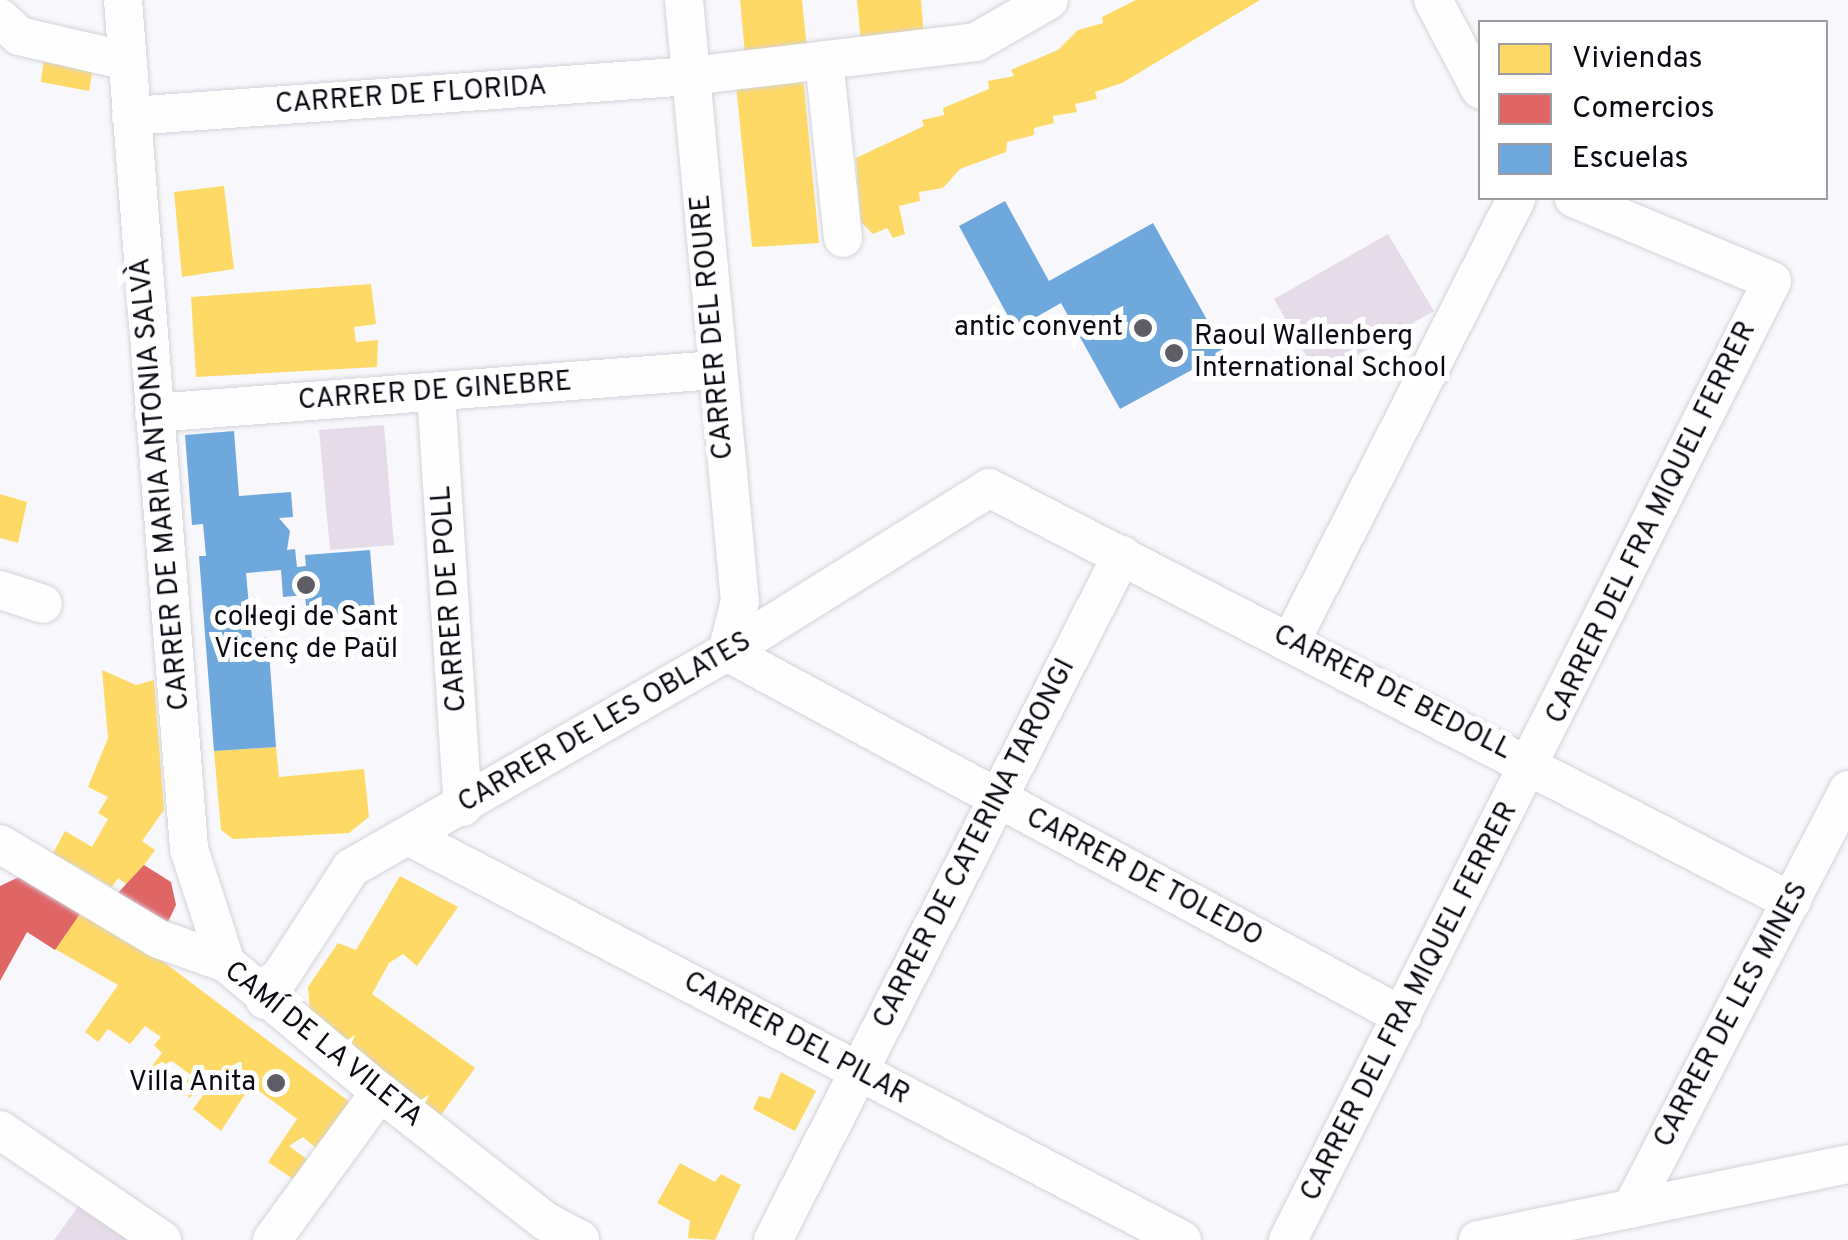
<!DOCTYPE html>
<html>
<head>
<meta charset="utf-8">
<style>
	body { margin:0 }
	#map { position:relative; width:1848px; height:1240px; overflow:hidden; background:#f8f8fc; font-family:Overpass,sans-serif }
	div>[style] { position:absolute }
	[style*='--x'] { left:calc(var(--x)*1px); top:calc(var(--y)*1px); width:calc(var(--w)*1px); rotate:calc(var(--a)*1deg) }
	.green>* { inset:0; background:#e6dbe9 }
	.homes>* { inset:0; background:#ffd966 }
	.shops>* { inset:0; background:#e06666 }
	.schools>* { inset:0; background:#6fa8dc }
	.roads { filter:drop-shadow(0 0 2px #d3d3da) drop-shadow(0 0 2px #d3d3da) }
	.minor>* { height:38px; margin:-19px; padding:0 19px; transform-origin:19px; border-radius:19px; background:#fefeff }
	.dots>* { width:28px; height:28px; translate:-50% -50%; box-sizing:border-box; border:5px solid #fff; border-radius:50% }
	span { translate:-50% -50%; white-space:nowrap; text-align:center; line-height:1.15; -webkit-text-stroke:10px #fff; paint-order:stroke }
	.street-label { font-size:28px; color:#0b0a13 }
	.poi-label { font-size:28px; color:#0b0a13 }
	.right { translate:-100% -50%; text-align:right }
	.left { translate:0 -50%; text-align:left }
	.legend { position:absolute; left:1478px; top:20px; width:350px; height:180px; box-sizing:border-box; background:#fff; border:2px solid #9d9da1; margin:0; padding:12px 18px; list-style:none; font-size:30px; color:#0b0a13 }
	.legend li { display:flex; align-items:center; gap:20px; height:50px }
	.legend b { width:50px; border:2px solid #9d9da1 }
</style>
</head>
<body>
<div id="map">
	<div class="green">
		<div style="clip-path:polygon(1388px 234px,1434px 311px,1318px 377px,1274px 299px)"></div>
		<div style="clip-path:polygon(384px 425px,394px 545px,330px 550px,319px 430px)"></div>
		<div style="clip-path:polygon(79px 1205px,129px 1240px,54px 1240px)"></div>
	</div>
	<div class="homes">
		<div style="clip-path:polygon(740px 0,802px 0,807px 48px,745px 54px)"></div>
		<div style="clip-path:polygon(857px 0,921px 0,924px 38px,861px 42px)"></div>
		<div style="clip-path:polygon(1136px 0,1260px 0,1122px 83px,1095px 92px,1097px 99px,1075px 104px,1077px 112px,1053px 116px,1054px 123px,1034px 128px,1034px 135px,1007px 142px,1006px 152px,960px 169px,943px 188px,919px 192px,920px 201px,899px 206px,905px 234px,893px 238px,887px 228px,873px 234px,861px 222px,856px 158px,924px 126px,922px 120px,944px 115px,943px 108px,989px 89px,988px 81px,1014px 76px,1011px 70px,1058px 50px,1078px 30px,1103px 23px,1102px 17px)"></div>
		<div style="clip-path:polygon(44px 58px,93px 68px,89px 91px,41px 82px)"></div>
		<div style="clip-path:polygon(803px 77px,819px 243px,752px 247px,736px 84px)"></div>
		<div style="clip-path:polygon(224px 186px,234px 269px,182px 277px,174px 192px)"></div>
		<div style="clip-path:polygon(371px 284px,376px 324px,354px 327px,356px 342px,378px 340px,377px 367px,196px 377px,191px 297px)"></div>
		<div style="clip-path:polygon(0 494px,27px 502px,18px 543px,0 538px)"></div>
		<div style="clip-path:polygon(102px 670px,136px 685px,154px 680px,164px 810px,142px 841px,155px 850px,129px 886px,118px 878px,112px 887px,53px 853px,65px 831px,92px 847px,108px 819px,98px 813px,108px 797px,88px 787px,108px 738px)"></div>
		<div style="clip-path:polygon(276px 747px,279px 777px,364px 769px,369px 817px,349px 833px,233px 839px,221px 830px,214px 751px)"></div>
		<div style="clip-path:polygon(400px 876px,458px 907px,417px 966px,403px 954px,389px 963px,372px 994px,475px 1068px,441px 1115px,311px 1020px,308px 987px,338px 943px,356px 950px)"></div>
		<div style="clip-path:polygon(82px 911px,145px 948px,351px 1103px,320px 1151px,303px 1137px,289px 1146px,312px 1163px,299px 1183px,268px 1162px,297px 1119px,251px 1085px,221px 1131px,193px 1109px,204px 1094px,197px 1088px,190px 1098px,180px 1090px,191px 1075px,172px 1061px,156px 1084px,145px 1075px,162px 1053px,154px 1045px,161px 1037px,145px 1026px,130px 1044px,108px 1029px,98px 1042px,85px 1032px,118px 985px,55px 949px)"></div>
		<div style="clip-path:polygon(781px 1072px,816px 1091px,795px 1131px,753px 1109px,759px 1096px,770px 1099px)"></div>
		<div style="clip-path:polygon(680px 1163px,715px 1182px,721px 1174px,741px 1185px,715px 1240px,688px 1238px,690px 1221px,657px 1203px)"></div>
	</div>
	<div class="shops">
		<div style="clip-path:polygon(144px 865px,171px 882px,176px 905px,167px 924px,116px 895px)"></div>
		<div style="clip-path:polygon(21px 876px,82px 911px,55px 950px,27px 932px,0 981px,0 886px)"></div>
	</div>
	<div class="schools">
		<div style="clip-path:polygon(1005px 201px,1049px 281px,1153px 223px,1225px 352px,1120px 409px,1061px 303px,1015px 329px,959px 226px)"></div>
		<div style="clip-path:polygon(234px 431px,239px 496px,291px 492px,293px 517px,279px 518px,290px 531px,287px 550px,295px 549px,297px 567px,306px 566px,305px 555px,370px 550px,375px 610px,307px 616px,305px 595px,283px 597px,281px 570px,246px 573px,252px 639px,268px 637px,276px 747px,214px 751px,199px 556px,206px 556px,203px 524px,192px 525px,185px 435px)"></div>
	</div>
	<div class="roads">
		<div class="minor">
			<div style="--x:123;--y:0;--w:852;--a:85.55"></div>
			<div style="--x:189;--y:849;--w:120;--a:72"></div>
			<div style="--x:684;--y:0;--w:604;--a:84.68"></div>
			<div style="--x:740;--y:601;--w:53;--a:104.3"></div>
			<div style="--x:727;--y:652;--w:767;--a:28.34"></div>
			<div style="--x:1433;--y:0;--w:101;--a:62.2"></div>
			<div style="--x:0;--y:18;--w:26;--a:43"></div>
			<div style="--x:19;--y:36;--w:111;--a:13"></div>
			<div style="--x:824;--y:60;--w:179;--a:83.9"></div>
			<div style="--x:131;--y:116;--w:561;--a:-4.09"></div>
			<div style="--x:691;--y:76;--w:287;--a:-6.8"></div>
			<div style="--x:976;--y:42;--w:84;--a:-29.9"></div>
			<div style="--x:436;--y:392;--w:416;--a:86.3"></div>
			<div style="--x:154;--y:413;--w:564;--a:-4.38"></div>
			<div style="--x:0;--y:590;--w:45;--a:18"></div>
			<div style="--x:1291;--y:641;--w:497;--a:-63"></div>
			<div style="--x:410;--y:837;--w:871;--a:27.57"></div>
			<div style="--x:0;--y:844;--w:185;--a:30.9"></div>
			<div style="--x:159;--y:939;--w:71;--a:19.7"></div>
			<div style="--x:226;--y:963;--w:201;--a:40"></div>
			<div style="--x:380;--y:1092;--w:209;--a:38"></div>
			<div style="--x:545;--y:1221;--w:40;--a:28"></div>
			<div style="--x:265;--y:1000;--w:158;--a:-56.9"></div>
			<div style="--x:351;--y:868;--w:434;--a:-29.9"></div>
			<div style="--x:727;--y:652;--w:309;--a:-32"></div>
			<div style="--x:989;--y:488;--w:903;--a:27.27"></div>
			<div style="--x:0;--y:1130;--w:196;--a:34.2"></div>
			<div style="--x:1631;--y:1209;--w:472;--a:-62.6"></div>
			<div style="--x:272;--y:1240;--w:183;--a:-53.9"></div>
			<div style="--x:773;--y:1240;--w:769;--a:-63"></div>
			<div style="--x:1288;--y:1240;--w:1074;--a:-63.22"></div>
			<div style="--x:1772;--y:281;--w:215;--a:-157.3"></div>
			<div style="--x:1478;--y:1240;--w:378;--a:-11.6"></div>
		</div>
	</div>
	<div class="dots">
		<div style="left:1143px;top:328px;background:#5e5d65"></div>
		<div style="left:1174px;top:353px;background:#5e5d65"></div>
		<div style="left:306px;top:585px;background:#5e5d65"></div>
		<div style="left:276px;top:1083px;background:#5e5d65"></div>
	</div>
	<div class="street-label">
		<span style="left:411px;top:96px;rotate:-4deg">CARRER DE FLORIDA</span>
		<span style="left:713px;top:327px;rotate:-95deg">CARRER DEL ROURE</span>
		<span style="left:435px;top:392px;rotate:-4deg">CARRER DE GINEBRE</span>
		<span style="left:161px;top:484px;rotate:-95deg">CARRER DE MARIA ANTONIA SALVÀ</span>
		<span style="left:1652px;top:523px;rotate:-64deg">CARRER DEL FRA MIQUEL FERRER</span>
		<span style="left:450px;top:599px;rotate:-94deg">CARRER DE POLL</span>
		<span style="left:1392px;top:693px;rotate:27deg">CARRER DE BEDOLL</span>
		<span style="left:605px;top:723px;rotate:-30deg">CARRER DE LES OBLATES</span>
		<span style="left:975px;top:844px;rotate:-63deg">CARRER DE CATERINA TARONGI</span>
		<span style="left:1144px;top:878px;rotate:28deg">CARRER DE TOLEDO</span>
		<span style="left:1410px;top:1002px;rotate:-63deg">CARRER DEL FRA MIQUEL FERRER</span>
		<span style="left:1732px;top:1015px;rotate:-62deg">CARRER DE LES MINES</span>
		<span style="left:796px;top:1039px;rotate:28deg">CARRER DEL PILAR</span>
		<span style="left:323px;top:1045px;rotate:39deg">CAMÍ DE LA VILETA</span>
	</div>
	<div class="poi-label">
		<span class="right" style="left:1123px;top:328px">antic convent</span>
		<span class="left" style="left:1194px;top:353px">Raoul Wallenberg<br>International School</span>
		<span style="left:306px;top:634px">col·legi de Sant<br>Vicenç de Paül</span>
		<span class="right" style="left:256px;top:1083px">Villa Anita</span>
	</div>
	<ul class="legend">
	<li><b style="height:28px;background:#ffd966"></b>Viviendas</li>
	<li><b style="height:28px;background:#e06666"></b>Comercios</li>
	<li><b style="height:28px;background:#6fa8dc"></b>Escuelas</li>
	</ul>
</div>
</body>
</html>
